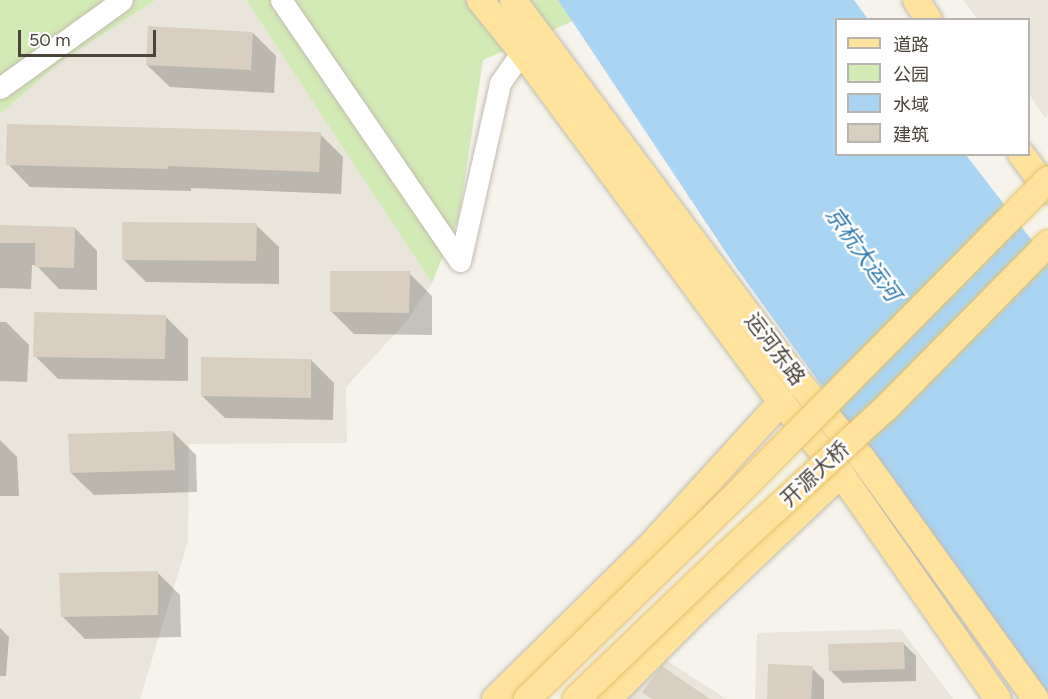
<!DOCTYPE html>
<html>
<head>
<meta charset="utf-8">
<style>
	body { margin:0 }
	#map { position:relative; width:1048px; height:699px; overflow:hidden; background:#f6f3ec; font-family:Figtree,"Noto Sans SC",sans-serif }
	div>[style] { position:absolute }
	[style*='--x'] { left:calc(var(--x)*1px); top:calc(var(--y)*1px); width:calc(var(--w)*1px); rotate:calc(var(--a)*1deg) }
	.residential>* { inset:0; background:#eae5da }
	.green>* { inset:0; background:#d2eab5 }
	.water>* { inset:0; background:#a9d4f2 }
	.shadow>* { inset:0; background:#0003 }
	.building>* { inset:0; background:#d8cfc1 }
	.roads { filter:drop-shadow(0 0 2px #c2bbae) drop-shadow(0 0 2px #c2bbae) }
	.minor>* { height:21px; margin:-10.5px; padding:0 10.5px; transform-origin:10.5px; border-radius:10.5px; background:#fff }
	.major>* { height:26px; margin:-13px; padding:0 13px; transform-origin:13px; border-radius:13px; background:#ffe39c }
	.bridges { filter:drop-shadow(0 0 2px #e6c16a) drop-shadow(0 0 2px #e6c16a) }
	.major-bridge>* { height:26px; margin:-13px; padding:0 13px; transform-origin:13px; border-radius:13px; background:#ffe39c }
	span { translate:-50% -50%; white-space:nowrap; text-align:center; line-height:1.15; -webkit-text-stroke:5px #fff; paint-order:stroke }
	.street-label { font-size:21px; color:#4b4439 }
	.water-label { font-size:22px; color:#2e7ab2; font-style:italic }
	.legend { position:absolute; left:835px; top:18px; width:195px; height:138px; box-sizing:border-box; background:#fff; border:2px solid #b7b4b0; margin:0; padding:8px 10px; list-style:none; font-size:18px; color:#4b4439 }
	.legend li { display:flex; align-items:center; gap:12px; height:30px }
	.legend b { width:30px; border:2px solid #b7b4b0 }
	.scale { position:absolute; left:18px; top:30px; width:138px; height:27px; box-sizing:border-box; border:3px solid #4b4439; border-top:0; padding-left:8px; font-size:18px; line-height:21px; white-space:nowrap; color:#4b4439; -webkit-text-stroke:4px #fff; paint-order:stroke }
</style>
</head>
<body>
<div id="map">
	<div class="residential">
		<div style="clip-path:polygon(156px 0,246px 0,432px 283px,406px 322px,346px 387px,347px 443px,189px 444px,188px 541px,140px 699px,0 699px,0 114px,59px 63px)"></div>
		<div style="clip-path:polygon(963px 0,1048px 0,1048px 115px,1045px 118px,1029px 94px,1028px 20px,977px 19px)"></div>
		<div style="clip-path:polygon(901px 629px,953px 699px,755px 699px,757px 633px)"></div>
		<div style="clip-path:polygon(664px 659px,727px 699px,624px 699px)"></div>
	</div>
	<div class="green">
		<div style="clip-path:polygon(0 0,156px 0,59px 63px,0 114px)"></div>
		<div style="clip-path:polygon(246px 0,558px 0,573px 21px,483px 60px,459px 216px,432px 283px)"></div>
	</div>
	<div class="water">
		<div style="clip-path:polygon(558px 0,854px 0,868px 19px,836px 20px,836px 154px,966px 155px,1048px 261px,1048px 699px,733px 263px)"></div>
	</div>
	<div class="shadow">
		<div style="clip-path:polygon(253px 33px,276px 56px,274px 93px,170px 87px,147px 65px)"></div>
		<div style="clip-path:polygon(320px 134px,343px 157px,341px 194px,191px 188px,191px 191px,30px 187px,8px 164px)"></div>
		<div style="clip-path:polygon(256px 225px,279px 247px,279px 284px,146px 282px,124px 260px)"></div>
		<div style="clip-path:polygon(0 227px,75px 228px,97px 251px,97px 290px,59px 289px,36px 265px,32px 265px,31px 289px,0 288px)"></div>
		<div style="clip-path:polygon(409px 273px,432px 296px,432px 335px,354px 334px,331px 311px)"></div>
		<div style="clip-path:polygon(165px 316px,188px 339px,188px 381px,58px 379px,35px 356px)"></div>
		<div style="clip-path:polygon(0 322px,6px 322px,29px 345px,27px 382px,0 381px)"></div>
		<div style="clip-path:polygon(311px 360px,334px 383px,333px 420px,225px 418px,202px 396px)"></div>
		<div style="clip-path:polygon(173px 432px,196px 455px,197px 492px,94px 495px,71px 473px)"></div>
		<div style="clip-path:polygon(0 440px,17px 457px,19px 496px,0 496px)"></div>
		<div style="clip-path:polygon(157px 572px,180px 595px,181px 637px,85px 639px,62px 616px)"></div>
		<div style="clip-path:polygon(0 628px,9px 637px,6px 676px,0 676px)"></div>
		<div style="clip-path:polygon(903px 643px,916px 656px,916px 681px,843px 683px,831px 671px)"></div>
		<div style="clip-path:polygon(812px 668px,824px 680px,824px 699px,768px 699px)"></div>
	</div>
	<div class="building">
		<div style="clip-path:polygon(148px 26px,253px 32px,251px 70px,146px 65px)"></div>
		<div style="clip-path:polygon(7px 124px,321px 132px,319px 172px,168px 166px,168px 169px,6px 165px)"></div>
		<div style="clip-path:polygon(122px 222px,257px 223px,256px 261px,122px 260px)"></div>
		<div style="clip-path:polygon(0 225px,75px 227px,74px 268px,35px 267px,35px 243px,0 243px)"></div>
		<div style="clip-path:polygon(330px 271px,410px 271px,409px 313px,330px 312px)"></div>
		<div style="clip-path:polygon(34px 312px,166px 315px,165px 359px,33px 357px)"></div>
		<div style="clip-path:polygon(201px 357px,311px 359px,311px 398px,201px 396px)"></div>
		<div style="clip-path:polygon(173px 431px,175px 470px,70px 473px,68px 434px)"></div>
		<div style="clip-path:polygon(158px 571px,158px 615px,61px 617px,59px 573px)"></div>
		<div style="clip-path:polygon(904px 642px,905px 669px,829px 671px,828px 644px)"></div>
		<div style="clip-path:polygon(768px 664px,813px 666px,811px 699px,767px 699px)"></div>
		<div style="clip-path:polygon(662px 666px,710px 699px,652px 699px,642px 692px)"></div>
	</div>
	<div class="roads">
		<div class="minor">
			<div style="--x:281;--y:0;--w:316;--a:55.6"></div>
			<div style="--x:460;--y:261;--w:182;--a:-77.3"></div>
			<div style="--x:500;--y:83;--w:38;--a:-55"></div>
			<div style="--x:0;--y:88;--w:150;--a:-35.8"></div>
		</div>
		<div class="major">
			<div style="--x:480;--y:0;--w:67;--a:51.1"></div>
			<div style="--x:522;--y:52;--w:435;--a:53.5"></div>
			<div style="--x:781;--y:402;--w:94;--a:50.2"></div>
			<div style="--x:841;--y:474;--w:274;--a:55.1"></div>
			<div style="--x:513;--y:0;--w:482;--a:53.2"></div>
			<div style="--x:802;--y:386;--w:94;--a:50.2"></div>
			<div style="--x:862;--y:458;--w:297;--a:54.2"></div>
			<div style="--x:916;--y:0;--w:24;--a:57"></div>
			<div style="--x:1021;--y:154;--w:45;--a:53.1"></div>
			<div style="--x:495;--y:699;--w:219;--a:-44.6"></div>
			<div style="--x:651;--y:545;--w:193;--a:-47.7"></div>
			<div style="--x:608;--y:699;--w:123;--a:-45"></div>
			<div style="--x:695;--y:612;--w:201;--a:-43.4"></div>
		</div>
	</div>
	<div class="bridges">
		<div class="major-bridge">
			<div style="--x:527;--y:699;--w:301;--a:-44.3"></div>
			<div style="--x:742;--y:489;--w:435;--a:-45.3"></div>
			<div style="--x:576;--y:699;--w:209;--a:-43.8"></div>
			<div style="--x:727;--y:554;--w:216;--a:-42.6"></div>
			<div style="--x:886;--y:408;--w:231;--a:-45.4"></div>
		</div>
	</div>
	<div class="street-label">
		<span style="left:775px;top:349px;rotate:53deg">运河东路</span>
		<span style="left:815px;top:474px;rotate:-43deg">开源大桥</span>
	</div>
	<div class="water-label">
		<span style="left:863px;top:254px;rotate:54deg">京杭大运河</span>
	</div>
	<ul class="legend">
	<li><b style="height:8px;background:#ffe39c"></b>道路</li>
	<li><b style="height:16px;background:#d2eab5"></b>公园</li>
	<li><b style="height:16px;background:#a9d4f2"></b>水域</li>
	<li><b style="height:16px;background:#d8cfc1"></b>建筑</li>
	</ul>
	<div class="scale">50 m</div>
</div>
</body>
</html>
